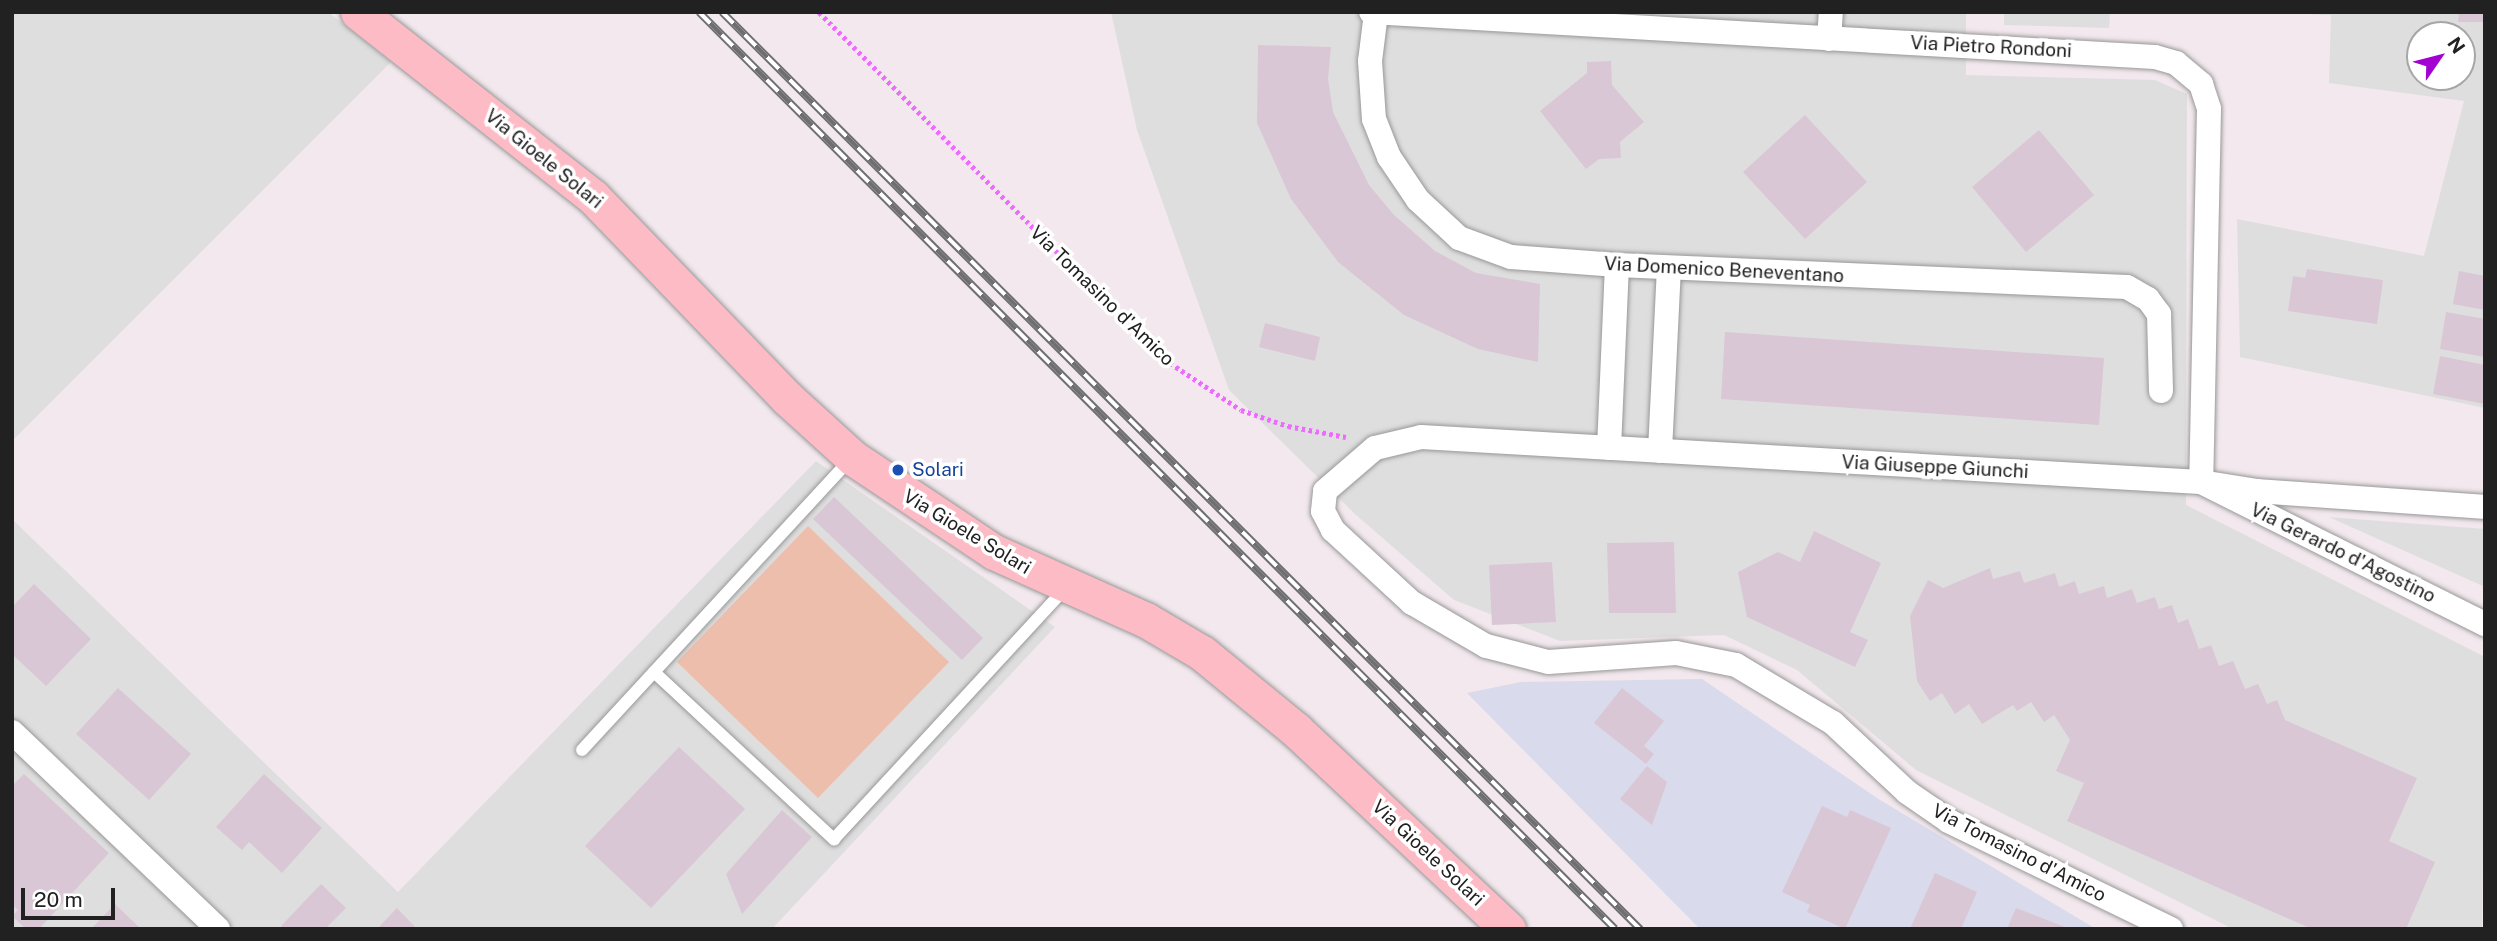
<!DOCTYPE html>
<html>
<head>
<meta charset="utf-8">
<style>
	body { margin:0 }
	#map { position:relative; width:2497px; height:941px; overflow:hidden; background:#f2e8ed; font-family:"Public Sans",sans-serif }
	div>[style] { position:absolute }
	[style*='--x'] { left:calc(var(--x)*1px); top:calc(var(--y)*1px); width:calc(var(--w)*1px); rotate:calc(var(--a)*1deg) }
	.residential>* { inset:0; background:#dfdedf }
	.industrial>* { inset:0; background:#d9daeb }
	.grass>* { inset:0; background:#eebeac }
	.building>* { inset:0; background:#d9c7d5 }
	.path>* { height:4.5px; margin-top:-2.25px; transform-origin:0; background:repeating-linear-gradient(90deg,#ed6bff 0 3.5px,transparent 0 7px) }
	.roads { filter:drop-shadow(0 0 2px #989898) drop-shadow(0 0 2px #989898) }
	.lane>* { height:12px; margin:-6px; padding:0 6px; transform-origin:6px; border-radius:6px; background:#fff }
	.street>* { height:24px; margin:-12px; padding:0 12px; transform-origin:12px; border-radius:12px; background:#fff }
	.secondary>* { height:35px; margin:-17.5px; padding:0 17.5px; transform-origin:17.5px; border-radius:17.5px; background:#fdbbc6 }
	.rail>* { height:8px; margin-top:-4px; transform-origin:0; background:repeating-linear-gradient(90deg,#fff 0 16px,#6f6f6f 0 32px); box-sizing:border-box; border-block:2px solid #6f6f6f }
	.dots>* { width:19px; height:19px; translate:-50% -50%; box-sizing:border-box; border:4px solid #fff; border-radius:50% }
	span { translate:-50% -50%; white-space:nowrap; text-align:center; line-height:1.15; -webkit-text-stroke:7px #fff; paint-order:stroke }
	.street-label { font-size:19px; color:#212121 }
	.transit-label { font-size:19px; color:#164399 }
	.left { translate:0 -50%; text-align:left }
	.frame { position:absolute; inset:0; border:14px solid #212121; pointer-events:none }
	.north { position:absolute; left:2406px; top:21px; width:70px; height:70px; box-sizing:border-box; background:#fff; border:2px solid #a6a6a6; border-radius:50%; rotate:55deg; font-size:19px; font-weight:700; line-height:28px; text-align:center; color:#212121 }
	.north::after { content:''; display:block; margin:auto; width:24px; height:32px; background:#a300d2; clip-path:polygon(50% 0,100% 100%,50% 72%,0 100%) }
	.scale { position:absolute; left:21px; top:888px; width:94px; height:32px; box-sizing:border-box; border:4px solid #212121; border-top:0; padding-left:9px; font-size:21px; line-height:24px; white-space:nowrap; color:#212121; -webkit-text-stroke:5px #fff; paint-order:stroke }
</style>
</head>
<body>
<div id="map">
	<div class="residential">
		<div style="clip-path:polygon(12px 12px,328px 12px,391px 62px,12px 441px)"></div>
		<div style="clip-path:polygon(1111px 12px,1966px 12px,1966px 75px,2155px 80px,2187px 94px,2186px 505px,2485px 657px,2482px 929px,2233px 929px,1916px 770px,1797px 670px,1724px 635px,1560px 641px,1454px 600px,1356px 515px,1229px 390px,1137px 130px)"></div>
		<div style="clip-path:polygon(2004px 12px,2110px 12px,2109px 28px,2004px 25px)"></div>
		<div style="clip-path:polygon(evenodd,2248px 12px,2485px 12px,2485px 408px,2240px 357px,2237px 219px,2424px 256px,2464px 101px,2329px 83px,2331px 15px,2248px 12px,2420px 35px,2462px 35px,2462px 77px,2420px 77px,2420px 35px)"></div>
		<div style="clip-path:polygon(816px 461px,1055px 627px,772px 929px,12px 929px,12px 519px,398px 892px)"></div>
		<div style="clip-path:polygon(2329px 517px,2485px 529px,2485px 587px)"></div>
	</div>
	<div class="industrial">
		<div style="clip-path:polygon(1702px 679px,1880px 800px,2096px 929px,1700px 929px,1467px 693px,1521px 682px)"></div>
	</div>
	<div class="grass">
		<div style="clip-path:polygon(808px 526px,949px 662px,818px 798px,677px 662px)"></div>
	</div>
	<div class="building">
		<div style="clip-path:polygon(2459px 12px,2485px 12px,2485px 22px,2458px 22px)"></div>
		<div style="clip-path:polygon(1258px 45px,1331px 47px,1328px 79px,1333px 112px,1369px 185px,1394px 215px,1435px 251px,1476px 273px,1540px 284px,1538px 362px,1478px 349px,1404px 315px,1338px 262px,1291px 199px,1257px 123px)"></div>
		<div style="clip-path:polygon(1611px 61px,1612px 85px,1644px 122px,1620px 142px,1621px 158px,1599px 159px,1586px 169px,1540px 111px,1587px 73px,1587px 62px)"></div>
		<div style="clip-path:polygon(1805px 115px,1867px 182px,1805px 239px,1743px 172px)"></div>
		<div style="clip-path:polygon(2039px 130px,2094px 195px,2026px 252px,1972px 187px)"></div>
		<div style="clip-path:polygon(2307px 269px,2383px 280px,2377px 324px,2288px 311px,2293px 276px,2305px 278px)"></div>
		<div style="clip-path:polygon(2459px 271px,2485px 276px,2485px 310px,2453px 304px)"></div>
		<div style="clip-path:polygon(2446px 312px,2485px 319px,2485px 357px,2440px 349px)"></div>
		<div style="clip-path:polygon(1265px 323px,1320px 337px,1315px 361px,1259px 347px)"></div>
		<div style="clip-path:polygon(1725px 332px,2104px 358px,2099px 425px,1721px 399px)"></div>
		<div style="clip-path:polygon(2440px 356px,2485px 365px,2485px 404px,2433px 394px)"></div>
		<div style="clip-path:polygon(834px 497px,983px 638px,962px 660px,813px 519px)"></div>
		<div style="clip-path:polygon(1814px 531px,1881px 563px,1850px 632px,1868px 640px,1855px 667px,1747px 617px,1738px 572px,1778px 552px,1800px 562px)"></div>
		<div style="clip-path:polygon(1674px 542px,1676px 613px,1609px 613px,1607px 543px)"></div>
		<div style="clip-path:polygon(1552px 562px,1556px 622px,1492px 625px,1489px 565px)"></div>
		<div style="clip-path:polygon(1990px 568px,1993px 579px,2020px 571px,2024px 583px,2055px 573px,2059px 587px,2075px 581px,2079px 594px,2104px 586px,2107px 598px,2132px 589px,2137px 603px,2155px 597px,2159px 609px,2172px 605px,2178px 623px,2188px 619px,2199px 649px,2211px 645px,2219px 666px,2233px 661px,2245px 689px,2258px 684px,2267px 704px,2277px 700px,2285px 720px,2417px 778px,2389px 841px,2435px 862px,2406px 929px,2312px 929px,2067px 821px,2084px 783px,2056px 771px,2070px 740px,2054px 715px,2044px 722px,2031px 702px,2017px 711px,2013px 705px,1982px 724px,1969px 704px,1955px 714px,1942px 693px,1930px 701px,1917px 681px,1910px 616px,1928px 580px,1943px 588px)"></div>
		<div style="clip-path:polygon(34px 584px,91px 639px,46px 686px,12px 654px,12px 607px)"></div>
		<div style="clip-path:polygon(118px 688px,191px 754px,149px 800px,76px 734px)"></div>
		<div style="clip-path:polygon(1622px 688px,1664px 721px,1644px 746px,1654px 754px,1646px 764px,1594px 723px)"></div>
		<div style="clip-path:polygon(679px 747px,745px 809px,651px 908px,585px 846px)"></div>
		<div style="clip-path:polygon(1647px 766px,1667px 782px,1652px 825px,1620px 799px)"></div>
		<div style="clip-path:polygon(24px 774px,109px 853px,39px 929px,26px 929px,12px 916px,18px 910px,12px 905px,12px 786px)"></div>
		<div style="clip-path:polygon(264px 774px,322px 828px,282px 873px,249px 842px,242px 850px,216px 827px)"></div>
		<div style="clip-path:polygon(1822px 806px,1847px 817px,1850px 810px,1891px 828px,1845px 929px,1807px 912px,1810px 905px,1782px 892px)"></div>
		<div style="clip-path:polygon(782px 810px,812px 837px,742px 914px,726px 874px)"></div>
		<div style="clip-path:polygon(1935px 873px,1977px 892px,1961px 929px,1910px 929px)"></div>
		<div style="clip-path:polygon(321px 884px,346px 908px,325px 929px,283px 929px,281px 926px)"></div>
		<div style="clip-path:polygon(115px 904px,141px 929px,91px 929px)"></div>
		<div style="clip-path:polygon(397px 908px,417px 929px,377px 929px)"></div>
		<div style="clip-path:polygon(2016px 908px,2070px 929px,2007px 929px)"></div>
	</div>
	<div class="path">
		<div style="--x:819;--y:12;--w:489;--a:45.2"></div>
		<div style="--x:1164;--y:359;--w:92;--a:33.5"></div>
		<div style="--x:1241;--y:410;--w:50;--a:18.8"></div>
		<div style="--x:1288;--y:426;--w:59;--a:10.7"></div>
	</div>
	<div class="roads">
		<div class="lane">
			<div style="--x:654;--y:672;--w:246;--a:42.9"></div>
			<div style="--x:834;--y:839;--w:342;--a:-47.3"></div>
			<div style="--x:582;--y:750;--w:395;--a:-47.3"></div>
		</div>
		<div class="street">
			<div style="--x:1371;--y:12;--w:785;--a:3.29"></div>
			<div style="--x:2155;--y:57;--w:22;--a:16"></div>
			<div style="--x:2176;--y:63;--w:33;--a:40"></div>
			<div style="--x:2201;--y:84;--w:26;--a:72"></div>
			<div style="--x:2209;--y:109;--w:373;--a:91.2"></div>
			<div style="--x:2201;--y:482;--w:318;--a:26.6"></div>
			<div style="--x:1376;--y:13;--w:48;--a:97.1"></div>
			<div style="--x:1370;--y:61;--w:58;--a:86.1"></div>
			<div style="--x:1374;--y:119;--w:41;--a:68.5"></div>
			<div style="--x:1389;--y:157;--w:52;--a:56"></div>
			<div style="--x:1418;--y:200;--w:56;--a:42.8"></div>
			<div style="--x:1459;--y:238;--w:55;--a:20.1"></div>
			<div style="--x:1511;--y:257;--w:106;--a:4.3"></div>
			<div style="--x:1617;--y:265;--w:510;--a:2.47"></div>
			<div style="--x:2127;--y:287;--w:24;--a:30"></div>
			<div style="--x:2148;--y:299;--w:19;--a:54"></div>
			<div style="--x:2159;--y:314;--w:77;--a:88.5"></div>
			<div style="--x:1829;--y:39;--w:27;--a:-86"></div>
			<div style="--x:1609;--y:448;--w:183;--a:-87.5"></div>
			<div style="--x:1660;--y:451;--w:183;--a:-87.2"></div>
			<div style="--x:12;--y:732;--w:285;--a:43.7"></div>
			<div style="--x:2171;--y:929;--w:247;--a:-154.1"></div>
			<div style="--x:1949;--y:821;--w:51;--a:-145.4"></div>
			<div style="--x:1907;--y:792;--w:101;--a:-137"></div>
			<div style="--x:1833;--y:723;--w:113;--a:-149.1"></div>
			<div style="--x:1736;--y:665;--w:61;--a:-168.7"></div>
			<div style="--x:1676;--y:653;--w:128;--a:176"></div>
			<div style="--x:1548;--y:662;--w:64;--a:-165.5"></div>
			<div style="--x:1486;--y:646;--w:86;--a:-149.8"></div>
			<div style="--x:1412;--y:603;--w:108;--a:-137.3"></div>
			<div style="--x:1333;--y:530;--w:21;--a:-118"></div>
			<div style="--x:1323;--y:511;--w:20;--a:-84"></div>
			<div style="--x:1325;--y:491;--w:66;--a:-40.7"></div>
			<div style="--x:1375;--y:448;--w:47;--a:-13.4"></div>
			<div style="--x:1421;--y:437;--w:781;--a:3.3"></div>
			<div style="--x:2201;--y:482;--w:57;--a:9.1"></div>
			<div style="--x:2257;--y:491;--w:229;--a:4"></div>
		</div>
		<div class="secondary">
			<div style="--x:358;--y:12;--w:299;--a:38.2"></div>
			<div style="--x:593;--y:197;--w:279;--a:46"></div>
			<div style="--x:787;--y:398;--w:89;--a:42.3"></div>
			<div style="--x:853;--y:458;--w:169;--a:33.7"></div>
			<div style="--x:994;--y:552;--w:167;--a:24.1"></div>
			<div style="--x:1146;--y:620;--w:65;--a:30.5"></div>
			<div style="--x:1202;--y:653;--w:122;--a:39.3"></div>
			<div style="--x:1296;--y:730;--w:291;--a:43.2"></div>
		</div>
	</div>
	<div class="rail">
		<div style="--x:699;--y:12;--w:1296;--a:45.03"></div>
		<div style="--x:722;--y:12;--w:1298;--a:44.97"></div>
	</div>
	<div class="dots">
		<div style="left:898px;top:470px;background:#1a4fb4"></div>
	</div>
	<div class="street-label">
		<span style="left:1991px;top:47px;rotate:3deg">Via Pietro Rondoni</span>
		<span style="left:544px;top:159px;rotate:39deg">Via Gioele Solari</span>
		<span style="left:1724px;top:270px;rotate:3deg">Via Domenico Beneventano</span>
		<span style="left:1102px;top:296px;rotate:44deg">Via Tomasino d'Amico</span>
		<span style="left:1935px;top:467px;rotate:3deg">Via Giuseppe Giunchi</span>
		<span style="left:967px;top:532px;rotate:31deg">Via Gioele Solari</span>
		<span style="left:2343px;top:553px;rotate:26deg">Via Gerardo d'Agostino</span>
		<span style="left:1428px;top:853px;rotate:43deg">Via Gioele Solari</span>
		<span style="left:2019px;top:853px;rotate:27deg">Via Tomasino d'Amico</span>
	</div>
	<div class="transit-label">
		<span class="left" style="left:912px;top:470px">Solari</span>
	</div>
	<div class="frame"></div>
	<div class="north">N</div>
	<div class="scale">20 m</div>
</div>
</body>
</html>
